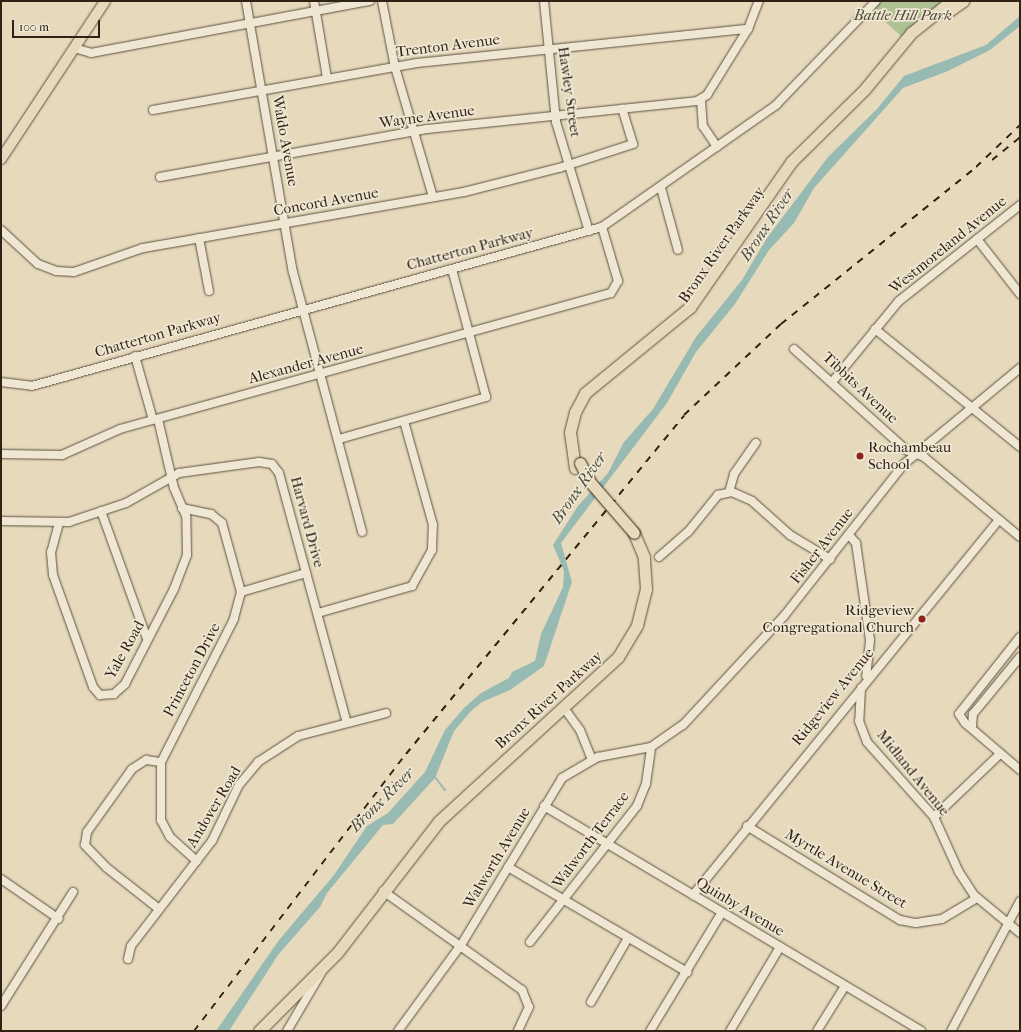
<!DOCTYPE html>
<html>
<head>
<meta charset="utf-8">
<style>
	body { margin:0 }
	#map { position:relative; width:1021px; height:1032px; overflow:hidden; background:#e7dabc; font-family:"IM FELL French Canon",serif }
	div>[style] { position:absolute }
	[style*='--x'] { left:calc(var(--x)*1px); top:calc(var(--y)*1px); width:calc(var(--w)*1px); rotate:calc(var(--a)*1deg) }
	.green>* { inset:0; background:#b0c194 }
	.water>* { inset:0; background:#97bab2 }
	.stream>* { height:2px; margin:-1px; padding:0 1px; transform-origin:1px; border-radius:1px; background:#97bab2 }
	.roads { filter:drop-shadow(0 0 1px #5e5040) drop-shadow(0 0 1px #5e5040) }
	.minor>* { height:8px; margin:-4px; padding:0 4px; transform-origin:4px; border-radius:4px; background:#efe7d3 }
	.major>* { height:10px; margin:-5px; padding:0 5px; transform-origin:5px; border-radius:5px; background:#e7dabc }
	.highway>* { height:11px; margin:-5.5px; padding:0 5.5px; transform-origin:5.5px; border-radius:5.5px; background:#e7dabc }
	.rail>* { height:2px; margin-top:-1px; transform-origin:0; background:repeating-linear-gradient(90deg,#312216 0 7px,transparent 0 14px) }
	.bridges { filter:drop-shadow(0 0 1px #312216) drop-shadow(0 0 1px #312216) }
	.highway-bridge>* { height:11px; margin:-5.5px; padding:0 5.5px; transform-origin:5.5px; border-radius:5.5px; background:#e7dabc }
	.dots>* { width:11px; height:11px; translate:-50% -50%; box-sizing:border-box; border:2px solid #efe7d3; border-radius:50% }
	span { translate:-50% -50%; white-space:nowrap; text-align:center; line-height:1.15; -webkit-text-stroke:3.5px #efe7d3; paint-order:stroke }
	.park-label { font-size:15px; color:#514a36; font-style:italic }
	.street-label { font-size:15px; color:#312216 }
	.poi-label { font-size:15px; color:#312216 }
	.left { translate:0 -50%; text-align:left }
	.right { translate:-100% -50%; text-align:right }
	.water-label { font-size:16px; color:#505045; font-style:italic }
	.frame { position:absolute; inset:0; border:2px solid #312216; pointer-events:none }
	.scale { position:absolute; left:12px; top:20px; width:88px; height:18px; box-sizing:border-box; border:2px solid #312216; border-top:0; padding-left:5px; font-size:12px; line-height:14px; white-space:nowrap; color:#312216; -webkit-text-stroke:3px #efe7d3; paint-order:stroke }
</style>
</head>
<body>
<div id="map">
	<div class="green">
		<div style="clip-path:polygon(880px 1px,946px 1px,902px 37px,872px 10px)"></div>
	</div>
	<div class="water">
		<div style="clip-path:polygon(1020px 16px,1020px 26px,990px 50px,948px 71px,903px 88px,814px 188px,794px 223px,769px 250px,735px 304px,696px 352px,667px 403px,561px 543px,572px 582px,544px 666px,510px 690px,482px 702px,471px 711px,454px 731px,435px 778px,393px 824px,383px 825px,327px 893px,320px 907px,278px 955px,229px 1031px,216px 1031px,279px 940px,334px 875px,367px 826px,388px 813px,425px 772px,445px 730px,464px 708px,481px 693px,509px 678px,512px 672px,535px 661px,541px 634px,563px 587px,564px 571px,553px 545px,578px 506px,608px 473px,624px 442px,653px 409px,696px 337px,742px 280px,767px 238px,828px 157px,877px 109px,904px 76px,986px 45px)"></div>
	</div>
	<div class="stream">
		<div style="--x:434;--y:776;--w:18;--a:52"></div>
	</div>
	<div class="roads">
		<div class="minor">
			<div style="--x:246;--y:1;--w:275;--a:80.2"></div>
			<div style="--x:293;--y:272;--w:269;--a:75.1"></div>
			<div style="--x:314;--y:1;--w:78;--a:80.4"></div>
			<div style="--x:382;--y:1;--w:67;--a:78.9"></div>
			<div style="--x:395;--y:67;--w:135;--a:73.7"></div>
			<div style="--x:544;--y:1;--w:122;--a:84.3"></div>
			<div style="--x:556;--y:122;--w:114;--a:73.2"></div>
			<div style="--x:74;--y:48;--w:18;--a:16"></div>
			<div style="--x:91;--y:53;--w:284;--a:-10.6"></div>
			<div style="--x:701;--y:100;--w:26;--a:86"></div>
			<div style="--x:703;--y:126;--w:25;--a:56"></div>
			<div style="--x:153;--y:110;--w:268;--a:-10.1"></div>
			<div style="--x:417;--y:63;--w:333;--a:-5.9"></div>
			<div style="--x:160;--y:177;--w:271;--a:-10.2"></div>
			<div style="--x:427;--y:129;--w:271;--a:-5.9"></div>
			<div style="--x:697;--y:101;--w:12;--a:-31"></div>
			<div style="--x:707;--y:95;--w:78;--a:-58.2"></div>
			<div style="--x:748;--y:29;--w:30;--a:-69"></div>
			<div style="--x:661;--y:188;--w:64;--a:74.7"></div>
			<div style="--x:1;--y:230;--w:50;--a:42.6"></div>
			<div style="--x:38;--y:264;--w:19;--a:21"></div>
			<div style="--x:56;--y:271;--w:18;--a:3"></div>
			<div style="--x:74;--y:272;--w:73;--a:-19.2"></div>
			<div style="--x:143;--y:248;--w:326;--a:-9.9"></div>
			<div style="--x:464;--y:192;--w:98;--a:-14.2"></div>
			<div style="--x:559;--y:168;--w:78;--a:-18"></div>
			<div style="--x:633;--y:144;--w:37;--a:-107"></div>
			<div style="--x:199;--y:238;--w:54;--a:79.3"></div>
			<div style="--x:977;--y:239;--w:70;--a:52"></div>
			<div style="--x:875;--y:329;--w:187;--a:39.1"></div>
			<div style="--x:794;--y:349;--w:151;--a:42"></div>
			<div style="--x:906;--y:450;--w:19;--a:21"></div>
			<div style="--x:924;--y:457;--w:125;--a:39.8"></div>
			<div style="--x:135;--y:356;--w:66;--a:74.3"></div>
			<div style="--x:833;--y:381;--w:104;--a:-50.5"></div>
			<div style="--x:899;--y:301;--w:154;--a:-38.4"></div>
			<div style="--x:1;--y:382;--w:31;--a:7"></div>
			<div style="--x:32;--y:386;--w:592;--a:-15.59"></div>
			<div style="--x:602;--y:227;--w:213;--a:-35"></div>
			<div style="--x:776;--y:105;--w:144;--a:-46.1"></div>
			<div style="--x:339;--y:439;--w:153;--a:-15.9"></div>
			<div style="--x:486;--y:397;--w:132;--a:-104.9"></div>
			<div style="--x:1;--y:454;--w:61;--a:0.9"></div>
			<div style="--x:62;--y:455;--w:64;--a:-24.1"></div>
			<div style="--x:120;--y:429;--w:509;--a:-15.48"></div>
			<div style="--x:611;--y:293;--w:14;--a:-60"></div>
			<div style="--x:618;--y:281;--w:56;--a:-106.5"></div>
			<div style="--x:729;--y:492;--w:19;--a:-74"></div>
			<div style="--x:734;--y:474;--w:38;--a:-55"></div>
			<div style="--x:182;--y:508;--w:30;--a:12"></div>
			<div style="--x:211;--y:514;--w:14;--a:39"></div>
			<div style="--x:222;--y:523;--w:72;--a:74.6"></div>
			<div style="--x:241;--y:592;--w:28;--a:105"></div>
			<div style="--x:234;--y:619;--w:161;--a:117"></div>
			<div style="--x:161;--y:762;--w:58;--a:90"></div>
			<div style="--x:161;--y:820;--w:19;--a:62"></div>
			<div style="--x:170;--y:837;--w:36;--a:42"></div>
			<div style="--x:101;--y:511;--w:136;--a:70.2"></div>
			<div style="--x:1;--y:521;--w:68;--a:0.8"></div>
			<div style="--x:69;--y:522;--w:60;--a:-18.4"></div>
			<div style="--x:126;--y:503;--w:61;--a:-29.5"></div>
			<div style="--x:179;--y:473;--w:81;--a:-7.8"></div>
			<div style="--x:259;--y:462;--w:13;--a:9"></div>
			<div style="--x:272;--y:464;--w:11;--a:52"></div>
			<div style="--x:279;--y:473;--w:259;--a:74.8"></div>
			<div style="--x:59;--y:523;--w:30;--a:105"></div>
			<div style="--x:51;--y:552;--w:23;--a:85"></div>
			<div style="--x:53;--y:575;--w:119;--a:70.3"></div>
			<div style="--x:93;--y:687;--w:11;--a:49"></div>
			<div style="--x:100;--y:695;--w:14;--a:-4"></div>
			<div style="--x:114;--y:694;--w:15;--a:-42"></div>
			<div style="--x:125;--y:684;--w:107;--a:-62.7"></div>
			<div style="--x:174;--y:589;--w:36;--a:-69"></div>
			<div style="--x:187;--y:555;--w:39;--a:-91"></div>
			<div style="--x:186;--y:516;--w:30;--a:-113"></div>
			<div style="--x:174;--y:488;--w:71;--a:-103.1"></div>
			<div style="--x:849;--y:535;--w:11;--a:49"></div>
			<div style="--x:856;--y:543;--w:98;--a:81.8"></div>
			<div style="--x:870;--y:640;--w:36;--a:96"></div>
			<div style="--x:659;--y:557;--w:38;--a:-41"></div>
			<div style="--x:688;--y:532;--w:48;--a:-51"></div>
			<div style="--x:718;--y:495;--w:14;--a:-12"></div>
			<div style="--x:732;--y:492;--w:22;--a:24"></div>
			<div style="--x:752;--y:501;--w:51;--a:41.8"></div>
			<div style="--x:790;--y:535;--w:47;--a:31"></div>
			<div style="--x:241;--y:592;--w:68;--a:-16.3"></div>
			<div style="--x:318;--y:613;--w:98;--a:-16"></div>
			<div style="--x:412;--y:586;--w:41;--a:-60.9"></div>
			<div style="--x:432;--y:550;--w:25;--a:-88"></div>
			<div style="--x:433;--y:525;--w:108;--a:-105.6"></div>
			<div style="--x:1020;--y:637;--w:98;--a:128.4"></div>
			<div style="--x:959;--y:714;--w:11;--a:56"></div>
			<div style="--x:965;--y:723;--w:72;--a:40.5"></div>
			<div style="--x:861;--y:688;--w:33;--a:93"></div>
			<div style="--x:859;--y:721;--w:22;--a:69"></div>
			<div style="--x:867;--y:742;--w:101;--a:48.2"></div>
			<div style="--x:934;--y:817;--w:60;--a:65.6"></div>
			<div style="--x:959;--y:872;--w:27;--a:57"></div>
			<div style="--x:974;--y:895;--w:60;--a:39.6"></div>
			<div style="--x:564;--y:708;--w:27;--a:54"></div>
			<div style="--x:580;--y:730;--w:31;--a:68"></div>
			<div style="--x:972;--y:727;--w:13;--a:-86"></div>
			<div style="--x:973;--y:714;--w:74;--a:-50.5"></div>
			<div style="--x:544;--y:806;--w:439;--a:30.8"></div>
			<div style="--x:934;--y:817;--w:91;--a:-43.7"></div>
			<div style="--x:747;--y:826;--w:180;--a:31.6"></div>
			<div style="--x:900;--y:920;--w:16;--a:11"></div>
			<div style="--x:916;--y:923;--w:26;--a:-9"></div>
			<div style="--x:942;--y:919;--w:41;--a:-31"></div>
			<div style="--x:508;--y:867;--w:208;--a:30.4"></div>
			<div style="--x:1;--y:879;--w:70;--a:34.6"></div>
			<div style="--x:383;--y:891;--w:171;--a:35.5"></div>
			<div style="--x:522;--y:990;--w:18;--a:68"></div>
			<div style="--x:529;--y:1007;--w:26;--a:115"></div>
			<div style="--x:693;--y:895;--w:484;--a:-50.8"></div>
			<div style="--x:159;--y:909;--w:66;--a:-141.7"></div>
			<div style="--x:107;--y:868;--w:32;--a:-134"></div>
			<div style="--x:85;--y:845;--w:13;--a:-81"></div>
			<div style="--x:87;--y:832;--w:77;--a:-54.5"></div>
			<div style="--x:132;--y:769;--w:17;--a:-33"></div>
			<div style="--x:146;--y:760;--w:15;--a:8"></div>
			<div style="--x:530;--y:942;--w:173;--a:-51.8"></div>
			<div style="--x:637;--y:806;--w:24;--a:-68"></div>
			<div style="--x:646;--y:784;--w:37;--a:-82"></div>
			<div style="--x:128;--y:959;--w:13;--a:-77"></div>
			<div style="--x:131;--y:946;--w:133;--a:-52.4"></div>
			<div style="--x:212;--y:841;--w:62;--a:-64.3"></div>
			<div style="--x:239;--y:785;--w:30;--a:-50"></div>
			<div style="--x:258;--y:762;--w:48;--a:-33"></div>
			<div style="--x:298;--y:736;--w:91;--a:-14.6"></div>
			<div style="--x:591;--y:1002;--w:74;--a:-60"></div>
			<div style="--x:1;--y:1006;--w:135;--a:-57.7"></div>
			<div style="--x:287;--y:1031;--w:71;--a:-59.5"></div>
			<div style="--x:398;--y:1031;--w:107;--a:-53.8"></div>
			<div style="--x:461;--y:945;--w:195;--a:-58.8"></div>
			<div style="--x:562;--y:778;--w:42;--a:-30.3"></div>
			<div style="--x:598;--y:757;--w:54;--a:-10.7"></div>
			<div style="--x:651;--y:747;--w:39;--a:-35"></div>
			<div style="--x:683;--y:725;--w:149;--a:-47.2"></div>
			<div style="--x:784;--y:616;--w:194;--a:-51.7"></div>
			<div style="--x:904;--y:464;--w:151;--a:-39.6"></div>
			<div style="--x:650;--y:1031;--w:139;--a:-58.8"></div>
			<div style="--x:730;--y:1031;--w:98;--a:-59.2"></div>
			<div style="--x:817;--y:1031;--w:53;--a:-58.1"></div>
			<div style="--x:951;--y:1031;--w:147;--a:-62"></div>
		</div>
		<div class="major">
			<div style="--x:1;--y:159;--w:189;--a:-56.6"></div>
		</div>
		<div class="highway">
			<div style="--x:946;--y:13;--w:21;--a:-35"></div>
			<div style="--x:575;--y:468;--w:36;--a:-98"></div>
			<div style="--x:570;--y:432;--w:21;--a:-76"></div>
			<div style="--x:575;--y:412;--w:21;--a:-62"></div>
			<div style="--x:585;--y:393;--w:136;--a:-39.3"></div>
			<div style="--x:690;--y:307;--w:177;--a:-55.1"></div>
			<div style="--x:791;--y:162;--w:103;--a:-44.6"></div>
			<div style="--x:864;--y:90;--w:74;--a:-50.5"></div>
			<div style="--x:911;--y:33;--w:51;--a:-38.7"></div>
			<div style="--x:259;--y:1031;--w:110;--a:-45"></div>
			<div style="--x:337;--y:953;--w:167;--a:-52.3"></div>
			<div style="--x:439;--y:821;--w:243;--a:-42.5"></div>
			<div style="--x:618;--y:657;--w:37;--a:-59"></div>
			<div style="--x:637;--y:625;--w:37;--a:-76"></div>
			<div style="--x:646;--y:589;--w:32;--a:-94"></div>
			<div style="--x:644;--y:557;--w:26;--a:-113"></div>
		</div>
	</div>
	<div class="rail">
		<div style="--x:992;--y:160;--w:36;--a:-39"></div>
		<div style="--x:194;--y:1031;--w:349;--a:-52.6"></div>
		<div style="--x:406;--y:754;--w:438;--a:-50.6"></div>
		<div style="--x:684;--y:415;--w:133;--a:-43.2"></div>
		<div style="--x:781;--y:324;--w:250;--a:-38.8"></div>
		<div style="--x:976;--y:167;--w:61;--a:-43.7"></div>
	</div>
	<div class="bridges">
		<div class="highway-bridge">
			<div style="--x:580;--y:463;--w:21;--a:62"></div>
			<div style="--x:590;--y:482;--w:67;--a:49.2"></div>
		</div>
	</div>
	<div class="dots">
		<div style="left:860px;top:456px;background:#8f2418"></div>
		<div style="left:922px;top:619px;background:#8f2418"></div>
	</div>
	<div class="park-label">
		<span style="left:903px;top:16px">Battle Hill Park</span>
	</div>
	<div class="street-label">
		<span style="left:448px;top:46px;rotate:-7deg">Trenton Avenue</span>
		<span style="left:569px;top:92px;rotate:82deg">Hawley Street</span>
		<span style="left:427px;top:117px;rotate:-8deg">Wayne Avenue</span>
		<span style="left:285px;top:141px;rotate:80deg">Waldo Avenue</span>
		<span style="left:326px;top:202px;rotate:-10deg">Concord Avenue</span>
		<span style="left:722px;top:245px;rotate:-55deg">Bronx River Parkway</span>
		<span style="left:948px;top:245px;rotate:-39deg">Westmoreland Avenue</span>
		<span style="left:470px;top:249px;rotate:-15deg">Chatterton Parkway</span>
		<span style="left:158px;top:335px;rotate:-16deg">Chatterton Parkway</span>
		<span style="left:306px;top:364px;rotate:-15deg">Alexander Avenue</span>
		<span style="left:860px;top:388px;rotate:43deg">Tibbits Avenue</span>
		<span style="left:307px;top:522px;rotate:75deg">Harvard Drive</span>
		<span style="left:822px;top:546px;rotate:-52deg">Fisher Avenue</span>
		<span style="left:125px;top:650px;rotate:-61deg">Yale Road</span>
		<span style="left:192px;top:670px;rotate:-62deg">Princeton Drive</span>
		<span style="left:833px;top:697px;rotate:-51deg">Ridgeview Avenue</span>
		<span style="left:549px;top:700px;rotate:-42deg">Bronx River Parkway</span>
		<span style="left:913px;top:773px;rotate:51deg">Midland Avenue</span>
		<span style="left:214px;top:807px;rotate:-59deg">Andover Road</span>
		<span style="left:591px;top:840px;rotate:-53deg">Walworth Terrace</span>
		<span style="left:497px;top:858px;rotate:-59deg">Walworth Avenue</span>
		<span style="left:846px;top:869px;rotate:31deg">Myrtle Avenue Street</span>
		<span style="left:740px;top:907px;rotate:31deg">Quinby Avenue</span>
	</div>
	<div class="poi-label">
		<span class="left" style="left:868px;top:456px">Rochambeau<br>School</span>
		<span class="right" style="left:914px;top:619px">Ridgeview<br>Congregational Church</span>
	</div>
	<div class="water-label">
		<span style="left:767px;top:225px;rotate:-56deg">Bronx River</span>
		<span style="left:579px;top:488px;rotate:-55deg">Bronx River</span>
		<span style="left:382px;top:800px;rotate:-45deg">Bronx River</span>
	</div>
	<div class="frame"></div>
	<div class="scale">100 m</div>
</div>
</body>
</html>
